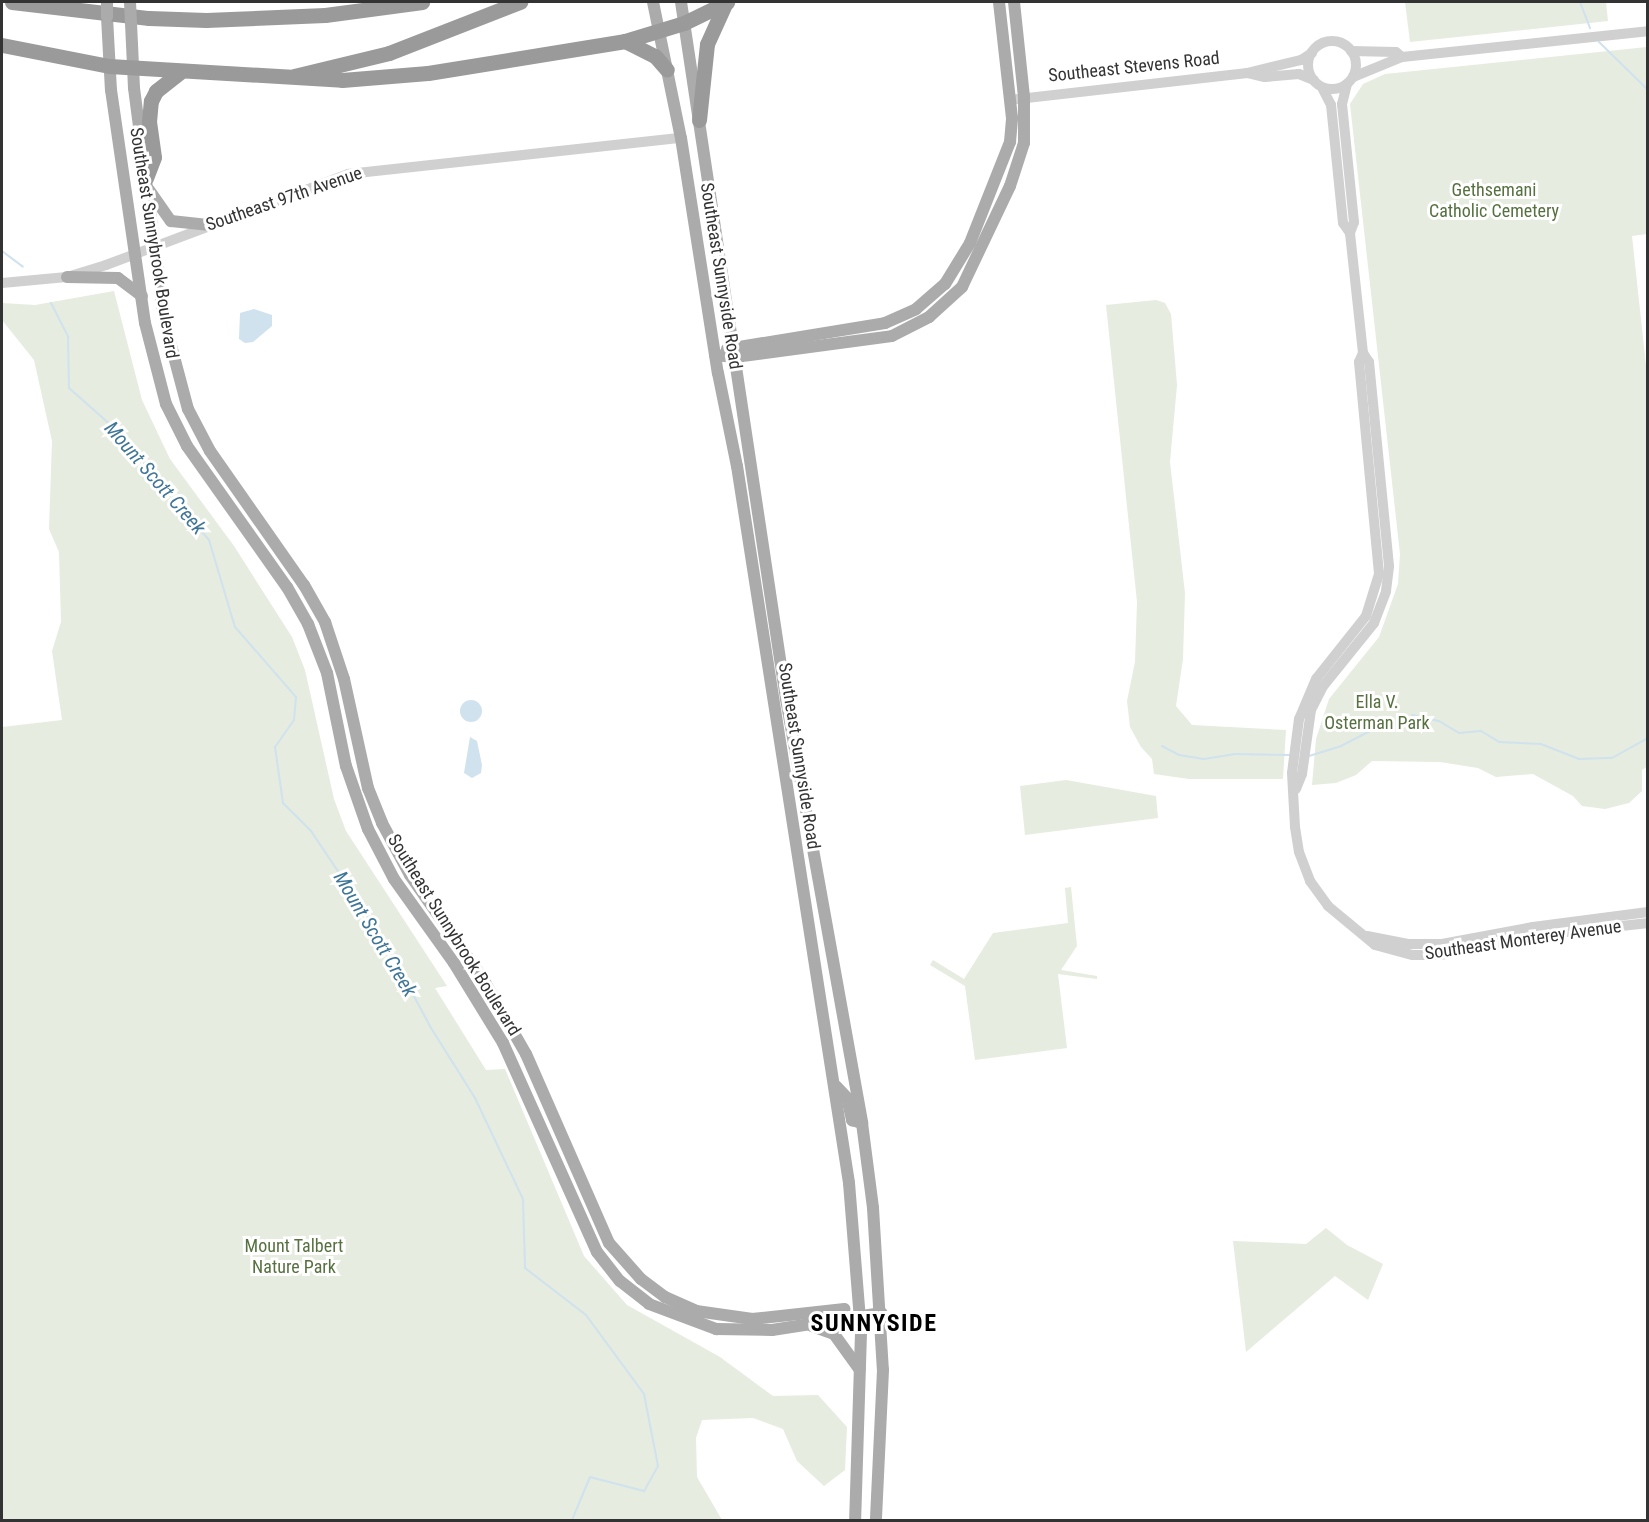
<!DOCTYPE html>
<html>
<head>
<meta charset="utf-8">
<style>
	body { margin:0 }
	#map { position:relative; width:1649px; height:1522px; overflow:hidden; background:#fff; font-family:"Roboto Condensed",sans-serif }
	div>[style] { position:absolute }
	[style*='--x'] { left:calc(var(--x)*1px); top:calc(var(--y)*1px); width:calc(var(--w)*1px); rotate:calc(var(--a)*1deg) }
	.green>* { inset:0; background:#e6ecdf }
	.water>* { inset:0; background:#cfe2ee }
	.round { border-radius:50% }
	.stream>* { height:2px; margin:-1px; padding:0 1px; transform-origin:1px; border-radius:1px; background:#cfe2ee }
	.minor>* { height:10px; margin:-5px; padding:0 5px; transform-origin:5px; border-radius:5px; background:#d0d0d0 }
	.minor>.ring { margin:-5px; padding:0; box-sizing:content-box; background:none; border:10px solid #d0d0d0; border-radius:50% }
	.major>* { height:12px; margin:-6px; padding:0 6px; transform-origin:6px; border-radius:6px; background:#ababab }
	.highway>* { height:15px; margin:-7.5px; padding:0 7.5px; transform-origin:7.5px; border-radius:7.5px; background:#9a9a9a }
	.major-bridge>* { height:12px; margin:-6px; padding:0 6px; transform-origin:6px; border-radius:6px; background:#ababab }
	span { translate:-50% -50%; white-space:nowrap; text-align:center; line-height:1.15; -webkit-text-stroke:6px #fff; paint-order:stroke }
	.street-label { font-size:18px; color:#333 }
	.park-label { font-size:18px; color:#56703f }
	.water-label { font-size:20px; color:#3f7597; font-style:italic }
	.district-label { font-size:24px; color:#000; font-weight:700; letter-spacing:1.5px }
	.frame { position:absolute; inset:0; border:3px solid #333; pointer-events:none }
</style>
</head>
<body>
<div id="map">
	<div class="green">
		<div style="clip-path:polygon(1405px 2px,1606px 2px,1608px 21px,1410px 42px)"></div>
		<div style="clip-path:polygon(1647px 47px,1647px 234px,1632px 236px,1648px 384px,1648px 766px,1642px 770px,1642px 791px,1629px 803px,1605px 809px,1582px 806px,1573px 796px,1533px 774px,1496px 777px,1478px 768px,1440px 762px,1372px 761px,1356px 775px,1336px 783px,1312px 785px,1316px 739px,1329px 699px,1379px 637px,1398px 584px,1400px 554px,1350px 104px,1363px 84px,1385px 74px)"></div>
		<div style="clip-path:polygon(114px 291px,142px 400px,170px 459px,234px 546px,292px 637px,305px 670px,334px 799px,346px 831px,447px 986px,435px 988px,486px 1070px,505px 1069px,584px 1256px,627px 1305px,720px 1357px,773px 1396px,818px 1395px,847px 1427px,845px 1470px,824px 1486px,797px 1461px,783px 1429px,753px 1418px,702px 1420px,696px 1438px,697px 1477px,722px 1520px,2px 1520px,2px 727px,62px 720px,52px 651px,61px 622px,59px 552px,49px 529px,52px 441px,34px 360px,2px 320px,2px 303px,35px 305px)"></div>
		<div style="clip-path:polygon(1156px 300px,1165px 303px,1171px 314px,1177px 385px,1170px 462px,1185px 593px,1183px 659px,1176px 706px,1192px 725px,1286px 730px,1283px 779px,1189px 779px,1154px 774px,1152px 759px,1141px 747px,1130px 727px,1127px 701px,1135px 662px,1137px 602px,1106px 305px)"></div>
		<div style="clip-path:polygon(1066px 780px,1156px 796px,1158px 818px,1025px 835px,1020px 786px)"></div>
		<div style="clip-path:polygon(1071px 887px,1077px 946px,1061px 970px,1097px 976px,1097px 979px,1058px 974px,1067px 1048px,975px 1060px,965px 986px,930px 965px,933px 960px,964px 979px,993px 933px,1068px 923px,1065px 888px)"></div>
		<div style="clip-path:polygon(1326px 1228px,1347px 1245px,1383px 1264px,1368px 1300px,1335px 1276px,1246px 1352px,1233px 1241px,1306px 1244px)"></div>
	</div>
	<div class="water">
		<div style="clip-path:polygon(254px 309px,272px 315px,272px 326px,253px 342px,245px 343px,239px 339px,240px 313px)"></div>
		<div class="round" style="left:460px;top:700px;width:22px;height:22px"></div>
		<div style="clip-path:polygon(470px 737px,477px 741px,482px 765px,481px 773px,472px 778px,464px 773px)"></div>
	</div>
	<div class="stream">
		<div style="--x:1580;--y:2;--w:28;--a:69"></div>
		<div style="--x:1599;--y:42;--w:69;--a:44.4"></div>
		<div style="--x:2;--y:251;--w:26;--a:37"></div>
		<div style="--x:51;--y:303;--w:38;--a:63"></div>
		<div style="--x:68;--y:337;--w:51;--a:88.9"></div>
		<div style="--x:69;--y:388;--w:60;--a:41.6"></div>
		<div style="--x:114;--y:428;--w:147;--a:49.7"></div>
		<div style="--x:209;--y:540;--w:91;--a:73.4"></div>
		<div style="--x:235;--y:627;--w:93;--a:48.9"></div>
		<div style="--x:296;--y:697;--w:23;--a:95"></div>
		<div style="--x:294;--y:720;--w:33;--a:125"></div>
		<div style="--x:275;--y:747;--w:57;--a:81.9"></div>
		<div style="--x:283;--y:803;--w:40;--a:45"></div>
		<div style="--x:311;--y:831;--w:131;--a:56.2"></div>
		<div style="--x:384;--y:940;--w:100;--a:61.9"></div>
		<div style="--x:431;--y:1028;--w:83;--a:57.8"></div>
		<div style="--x:475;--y:1098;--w:112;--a:64.6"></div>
		<div style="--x:523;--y:1199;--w:69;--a:88.3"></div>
		<div style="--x:525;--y:1268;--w:77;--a:37.6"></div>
		<div style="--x:586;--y:1315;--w:98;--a:53.7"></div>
		<div style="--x:644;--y:1394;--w:73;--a:79"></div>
		<div style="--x:658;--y:1466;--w:29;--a:119"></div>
		<div style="--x:644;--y:1491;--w:56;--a:-165.5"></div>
		<div style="--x:590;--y:1477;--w:47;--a:112.7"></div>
		<div style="--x:1412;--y:715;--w:28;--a:13"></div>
		<div style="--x:1439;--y:721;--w:23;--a:31"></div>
		<div style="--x:1459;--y:733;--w:22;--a:-5"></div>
		<div style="--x:1481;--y:731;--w:21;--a:31"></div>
		<div style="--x:1499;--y:742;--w:42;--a:2.7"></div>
		<div style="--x:1541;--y:744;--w:41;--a:21.5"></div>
		<div style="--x:1579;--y:759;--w:33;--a:-2"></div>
		<div style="--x:1612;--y:758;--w:41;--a:-29.1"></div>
		<div style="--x:1162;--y:746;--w:19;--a:28"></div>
		<div style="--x:1179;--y:755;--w:25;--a:9"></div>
		<div style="--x:1204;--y:759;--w:30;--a:-9"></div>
		<div style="--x:1234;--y:754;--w:57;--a:1"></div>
		<div style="--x:1309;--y:756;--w:34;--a:-17"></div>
		<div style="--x:1341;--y:746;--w:59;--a:-27.4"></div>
	</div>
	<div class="minor">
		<div class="ring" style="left:1308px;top:41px;width:38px;height:38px"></div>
		<div style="--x:1351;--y:51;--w:45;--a:1.3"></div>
		<div style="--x:1396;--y:52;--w:8;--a:40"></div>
		<div style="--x:1247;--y:73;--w:18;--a:13"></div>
		<div style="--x:1265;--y:77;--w:34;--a:-5"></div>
		<div style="--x:1299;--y:74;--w:16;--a:22"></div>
		<div style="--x:1353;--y:77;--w:53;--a:-22.2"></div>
		<div style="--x:1402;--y:57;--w:247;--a:-6"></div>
		<div style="--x:1347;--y:84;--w:21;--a:104"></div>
		<div style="--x:1342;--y:104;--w:119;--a:84.2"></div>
		<div style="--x:1354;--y:222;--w:12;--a:110"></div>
		<div style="--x:1010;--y:100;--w:239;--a:-6.5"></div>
		<div style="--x:1247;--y:73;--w:56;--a:-13.5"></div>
		<div style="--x:1301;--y:60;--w:13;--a:-32"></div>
		<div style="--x:2;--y:283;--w:65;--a:-5.3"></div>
		<div style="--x:67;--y:277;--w:41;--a:-17.1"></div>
		<div style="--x:106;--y:265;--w:259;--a:-20.6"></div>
		<div style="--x:348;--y:174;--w:335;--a:-6.2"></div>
		<div style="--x:1363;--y:353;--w:10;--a:114"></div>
		<div style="--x:1359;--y:362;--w:213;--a:84.6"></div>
		<div style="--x:1379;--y:574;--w:44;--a:107.2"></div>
		<div style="--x:1366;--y:616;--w:80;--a:128.4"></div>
		<div style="--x:1316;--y:679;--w:43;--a:113"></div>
		<div style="--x:1299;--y:719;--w:54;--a:97.4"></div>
		<div style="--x:1292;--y:773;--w:54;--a:86.8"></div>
		<div style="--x:1295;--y:827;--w:25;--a:81"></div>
		<div style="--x:1299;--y:852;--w:31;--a:69"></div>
		<div style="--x:1310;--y:881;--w:31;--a:54"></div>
		<div style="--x:1328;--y:906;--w:61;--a:39.7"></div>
		<div style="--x:1375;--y:945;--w:39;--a:15"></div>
		<div style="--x:1413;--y:955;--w:27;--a:0"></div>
		<div style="--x:1440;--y:955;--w:120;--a:-10.6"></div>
		<div style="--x:1558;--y:933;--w:91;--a:-6.3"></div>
		<div style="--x:1296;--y:789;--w:16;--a:-68"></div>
		<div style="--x:1302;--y:774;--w:65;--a:-82"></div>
		<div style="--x:1311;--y:710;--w:28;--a:-63"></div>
		<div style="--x:1324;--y:685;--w:80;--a:-51.1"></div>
		<div style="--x:1374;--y:623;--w:34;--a:-69"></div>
		<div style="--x:1386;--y:591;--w:25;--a:-83"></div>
		<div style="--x:1389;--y:566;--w:205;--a:-95.6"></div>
		<div style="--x:1369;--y:362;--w:11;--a:-124"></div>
		<div style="--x:1363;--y:353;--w:121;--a:-96.2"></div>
		<div style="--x:1350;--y:233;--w:12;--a:-125"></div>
		<div style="--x:1343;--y:223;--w:119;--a:-95.8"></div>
		<div style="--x:1331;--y:105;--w:20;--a:-117"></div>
		<div style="--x:1367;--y:936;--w:43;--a:10.8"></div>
		<div style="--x:1409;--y:944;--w:33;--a:0"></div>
		<div style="--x:1442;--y:944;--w:93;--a:-10.6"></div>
		<div style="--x:1533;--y:927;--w:116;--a:-7.4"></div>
	</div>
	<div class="major">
		<div style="--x:653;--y:2;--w:139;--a:78.4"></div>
		<div style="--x:681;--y:138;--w:238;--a:81.1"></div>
		<div style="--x:718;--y:373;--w:95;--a:78.5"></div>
		<div style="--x:737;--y:466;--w:726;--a:81.12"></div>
		<div style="--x:849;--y:1183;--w:150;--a:85.4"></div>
		<div style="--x:861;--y:1333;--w:187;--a:91.8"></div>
		<div style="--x:681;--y:2;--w:705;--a:81.43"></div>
		<div style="--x:786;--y:699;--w:431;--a:79.8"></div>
		<div style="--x:862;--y:1123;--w:86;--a:82.6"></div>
		<div style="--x:873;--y:1208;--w:162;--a:86.5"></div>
		<div style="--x:883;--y:1370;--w:150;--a:92.7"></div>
		<div style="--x:107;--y:17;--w:73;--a:86.9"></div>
		<div style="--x:111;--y:90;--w:235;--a:81.7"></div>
		<div style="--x:145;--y:323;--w:84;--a:75.5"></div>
		<div style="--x:166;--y:404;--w:47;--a:63.4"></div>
		<div style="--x:187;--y:446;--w:173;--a:54.7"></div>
		<div style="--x:287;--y:587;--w:43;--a:60.4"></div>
		<div style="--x:308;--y:624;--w:53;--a:68.8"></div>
		<div style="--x:327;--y:673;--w:95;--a:78.5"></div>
		<div style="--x:346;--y:766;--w:67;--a:70.8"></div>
		<div style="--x:368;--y:829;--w:56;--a:62.5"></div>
		<div style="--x:394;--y:879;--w:103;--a:54.5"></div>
		<div style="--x:454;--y:963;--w:94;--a:58.5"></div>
		<div style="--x:503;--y:1043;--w:229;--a:65.8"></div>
		<div style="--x:597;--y:1252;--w:37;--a:52"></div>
		<div style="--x:620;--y:1281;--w:37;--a:38"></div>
		<div style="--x:649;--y:1304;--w:72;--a:20.5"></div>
		<div style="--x:716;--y:1329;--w:56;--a:1"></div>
		<div style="--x:772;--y:1330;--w:111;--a:-8.8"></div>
		<div style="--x:132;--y:44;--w:44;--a:87.4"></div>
		<div style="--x:134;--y:88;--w:233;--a:82.6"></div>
		<div style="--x:164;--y:319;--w:93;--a:75.1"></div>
		<div style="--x:188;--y:409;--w:47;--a:62.4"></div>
		<div style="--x:210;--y:451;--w:164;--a:55"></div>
		<div style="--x:304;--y:585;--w:43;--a:60.4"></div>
		<div style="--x:325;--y:622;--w:60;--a:71.6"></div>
		<div style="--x:344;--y:679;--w:112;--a:77.6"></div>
		<div style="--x:368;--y:788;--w:38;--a:68"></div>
		<div style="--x:382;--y:823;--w:59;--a:61.7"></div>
		<div style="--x:410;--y:875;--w:127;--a:54.9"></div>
		<div style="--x:483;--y:979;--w:86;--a:60.2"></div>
		<div style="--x:526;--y:1054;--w:206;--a:66.3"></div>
		<div style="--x:609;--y:1243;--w:48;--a:48.4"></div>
		<div style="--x:641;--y:1279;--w:30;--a:37"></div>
		<div style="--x:665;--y:1297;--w:34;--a:24"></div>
		<div style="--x:696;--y:1311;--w:57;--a:8.1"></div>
		<div style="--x:752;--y:1319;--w:93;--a:-6.2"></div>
		<div style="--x:149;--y:190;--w:38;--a:55"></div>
		<div style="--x:171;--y:221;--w:37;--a:6"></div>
		<div style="--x:67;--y:277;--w:51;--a:1.1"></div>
		<div style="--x:118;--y:278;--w:30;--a:37"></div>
		<div style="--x:727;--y:349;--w:160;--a:-9.3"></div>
		<div style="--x:885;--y:323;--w:34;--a:-24"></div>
		<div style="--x:916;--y:309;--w:38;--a:-41"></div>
		<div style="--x:945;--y:284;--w:48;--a:-58.6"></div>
		<div style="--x:970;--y:243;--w:109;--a:-68.4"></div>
		<div style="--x:1010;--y:142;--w:24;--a:-85"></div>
		<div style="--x:1012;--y:118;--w:117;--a:-96.4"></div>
		<div style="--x:715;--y:355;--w:20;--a:6"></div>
		<div style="--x:735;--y:357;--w:158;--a:-7.6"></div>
		<div style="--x:892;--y:336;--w:42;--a:-27.2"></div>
		<div style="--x:929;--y:317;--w:45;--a:-42.3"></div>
		<div style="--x:962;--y:287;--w:112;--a:-64.6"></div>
		<div style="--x:1010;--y:186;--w:45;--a:-72"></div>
		<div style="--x:1024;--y:143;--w:46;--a:-90"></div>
		<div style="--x:1024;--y:97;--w:96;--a:-96"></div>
		<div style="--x:836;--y:1086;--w:16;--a:47"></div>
		<div style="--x:847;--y:1098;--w:23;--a:77"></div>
		<div style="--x:852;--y:1120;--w:10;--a:17"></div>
		<div style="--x:812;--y:1326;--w:23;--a:20"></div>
		<div style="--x:834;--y:1334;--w:44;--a:54.2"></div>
	</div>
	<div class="highway">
		<div style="--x:12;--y:2;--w:138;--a:6.7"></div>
		<div style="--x:149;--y:18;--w:57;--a:2"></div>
		<div style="--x:206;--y:20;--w:119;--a:-2.4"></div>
		<div style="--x:325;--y:15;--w:98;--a:-7.6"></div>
		<div style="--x:625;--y:41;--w:34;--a:27"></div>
		<div style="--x:655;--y:56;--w:18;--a:49"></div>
		<div style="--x:2;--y:45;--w:109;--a:11.1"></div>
		<div style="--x:109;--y:66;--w:233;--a:3.4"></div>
		<div style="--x:342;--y:80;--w:86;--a:-4.7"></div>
		<div style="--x:428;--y:73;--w:200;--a:-9.2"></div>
		<div style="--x:625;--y:41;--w:62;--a:-17"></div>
		<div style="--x:684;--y:23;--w:48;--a:-26"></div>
		<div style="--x:294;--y:76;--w:98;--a:-13.6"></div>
		<div style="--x:389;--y:53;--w:141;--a:-21.3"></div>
		<div style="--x:699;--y:120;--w:76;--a:-84"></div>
		<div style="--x:707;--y:44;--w:46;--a:-65.7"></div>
		<div style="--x:146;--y:178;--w:22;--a:-69"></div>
		<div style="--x:154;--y:157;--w:35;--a:-98"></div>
		<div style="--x:149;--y:122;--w:21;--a:-85"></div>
		<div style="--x:151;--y:101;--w:11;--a:-63"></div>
		<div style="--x:156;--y:91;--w:31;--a:-38"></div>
	</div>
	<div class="major-bridge">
		<div style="--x:107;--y:2;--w:15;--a:90"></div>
		<div style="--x:130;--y:2;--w:42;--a:87.3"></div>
	</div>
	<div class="street-label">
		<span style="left:1134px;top:67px;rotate:-6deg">Southeast Stevens Road</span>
		<span style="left:284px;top:199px;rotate:-19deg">Southeast 97th Avenue</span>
		<span style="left:154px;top:243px;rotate:81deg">Southeast Sunnybrook Boulevard</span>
		<span style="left:721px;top:276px;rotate:81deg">Southeast Sunnyside Road</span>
		<span style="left:799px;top:756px;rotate:81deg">Southeast Sunnyside Road</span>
		<span style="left:454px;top:935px;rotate:58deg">Southeast Sunnybrook Boulevard</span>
		<span style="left:1523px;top:940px;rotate:-8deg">Southeast Monterey Avenue</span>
	</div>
	<div class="park-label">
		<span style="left:1494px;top:201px">Gethsemani<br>Catholic Cemetery</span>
		<span style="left:1377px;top:713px">Ella V.<br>Osterman Park</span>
		<span style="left:294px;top:1257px">Mount Talbert<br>Nature Park</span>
	</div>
	<div class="water-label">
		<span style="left:155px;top:478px;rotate:49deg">Mount Scott Creek</span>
		<span style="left:375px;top:934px;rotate:59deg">Mount Scott Creek</span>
	</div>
	<div class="district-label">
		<span style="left:874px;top:1324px">SUNNYSIDE</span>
	</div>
	<div class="frame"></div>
</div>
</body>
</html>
